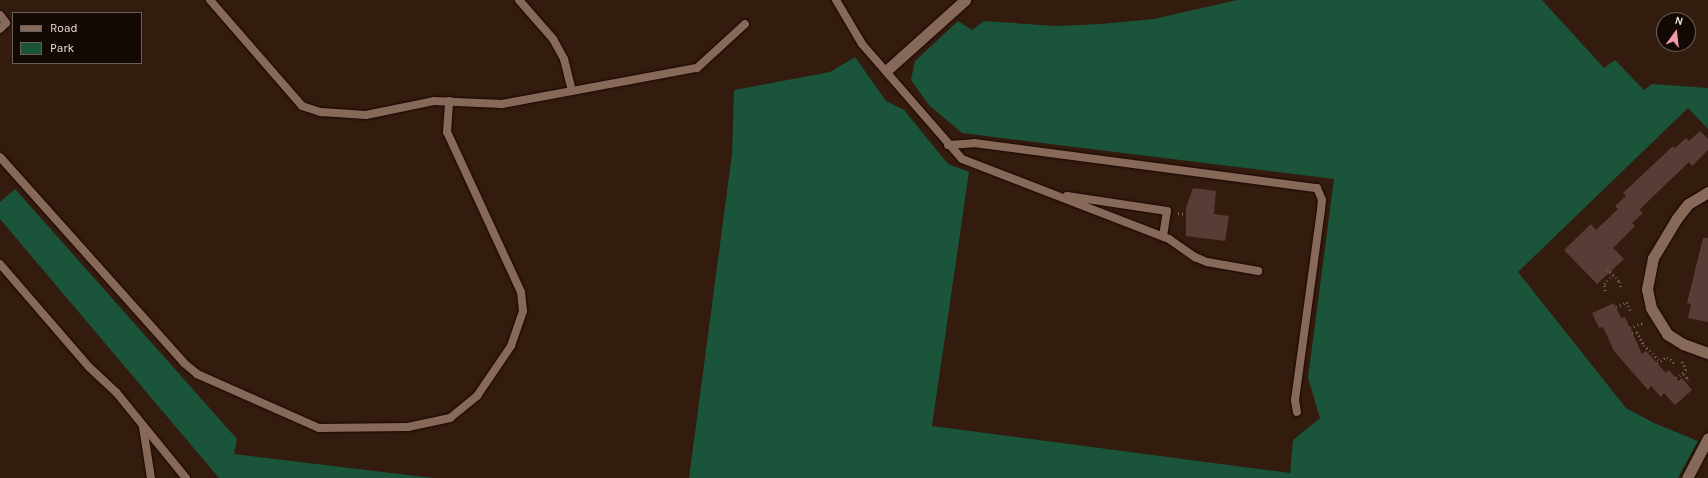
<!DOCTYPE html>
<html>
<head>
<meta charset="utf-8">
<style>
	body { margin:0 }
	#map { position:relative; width:1708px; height:478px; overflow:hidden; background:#331b0e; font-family:Karla,sans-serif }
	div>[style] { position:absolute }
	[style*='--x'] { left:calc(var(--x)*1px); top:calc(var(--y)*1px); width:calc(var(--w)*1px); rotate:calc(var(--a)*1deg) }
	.green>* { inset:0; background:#19543b }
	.building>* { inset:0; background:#5a3c36 }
	.path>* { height:2.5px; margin-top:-1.25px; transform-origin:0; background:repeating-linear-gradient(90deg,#745f53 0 1px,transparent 0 4px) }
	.roads { filter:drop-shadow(0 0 1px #1a0500) drop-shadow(0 0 1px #1a0500) }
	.service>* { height:8px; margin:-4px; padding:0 4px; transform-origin:4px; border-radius:4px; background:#87695a }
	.minor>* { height:11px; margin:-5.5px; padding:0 5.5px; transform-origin:5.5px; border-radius:5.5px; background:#87695a }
	.tertiary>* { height:11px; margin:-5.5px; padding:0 5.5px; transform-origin:5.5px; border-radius:5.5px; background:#87695a }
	span { translate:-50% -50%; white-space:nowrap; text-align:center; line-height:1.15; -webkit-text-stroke:3.5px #130904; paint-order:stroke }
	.legend { position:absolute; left:12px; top:12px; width:130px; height:52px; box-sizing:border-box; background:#130904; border:1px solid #6c5f59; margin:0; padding:5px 7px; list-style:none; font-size:12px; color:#f1e0d8 }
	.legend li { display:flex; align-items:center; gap:8px; height:20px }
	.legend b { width:20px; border:1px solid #6c5f59 }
	.north { position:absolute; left:1656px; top:12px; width:40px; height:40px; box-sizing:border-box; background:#130904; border:1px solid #6c5f59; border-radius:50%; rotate:15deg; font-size:11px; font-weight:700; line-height:16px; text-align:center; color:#f1e0d8 }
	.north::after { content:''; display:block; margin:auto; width:14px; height:18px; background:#f49aa6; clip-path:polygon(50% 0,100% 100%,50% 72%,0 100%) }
</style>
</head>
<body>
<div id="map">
	<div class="green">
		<div style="clip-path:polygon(1237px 0,1542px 0,1604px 68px,1615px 60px,1644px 90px,1652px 84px,1708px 88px,1708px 129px,1688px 108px,1518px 272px,1626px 408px,1654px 423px,1698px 441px,1678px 478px,689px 478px,732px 154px,734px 90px,830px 72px,855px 57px,886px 101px,904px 110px,948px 164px,969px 172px,932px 426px,1290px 473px,1293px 440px,1320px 418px,1308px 378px,1334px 179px,962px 133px,929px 105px,911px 80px,915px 61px,958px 21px,972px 30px,984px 21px,1056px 26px,1101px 24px,1154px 19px)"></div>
		<div style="clip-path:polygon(15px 189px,237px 439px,234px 454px,433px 478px,219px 478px,0 219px,0 202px)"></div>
	</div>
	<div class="building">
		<div style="clip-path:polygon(1700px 131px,1708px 139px,1708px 150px,1692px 166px,1689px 162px,1639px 210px,1643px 213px,1632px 223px,1635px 226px,1613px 248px,1624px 259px,1597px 284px,1564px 250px,1591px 224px,1596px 230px,1618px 209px,1615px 206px,1626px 196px,1623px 193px,1673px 146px,1675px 148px,1686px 138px,1689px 141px)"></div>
		<div style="clip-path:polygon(1193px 188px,1216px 191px,1214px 214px,1229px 216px,1225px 241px,1186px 236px,1186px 208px)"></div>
		<div style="clip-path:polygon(1703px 238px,1708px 238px,1708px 322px,1688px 318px,1691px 304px,1687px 303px)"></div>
		<div style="clip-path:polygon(1614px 303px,1621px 318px,1625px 317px,1642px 354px,1646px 351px,1666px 373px,1669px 370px,1678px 381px,1682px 378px,1692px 390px,1675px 405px,1664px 393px,1661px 397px,1651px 386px,1648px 390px,1614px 351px,1603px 327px,1599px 328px,1592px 313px)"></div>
	</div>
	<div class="path">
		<div style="--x:1178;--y:213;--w:8;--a:7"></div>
		<div style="--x:1607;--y:269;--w:18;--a:45"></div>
		<div style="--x:1620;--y:282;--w:7;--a:82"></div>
		<div style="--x:1605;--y:291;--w:7;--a:-98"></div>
		<div style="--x:1604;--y:284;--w:13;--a:-45"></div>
		<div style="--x:1616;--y:307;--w:12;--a:-24"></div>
		<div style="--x:1627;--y:302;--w:9;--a:69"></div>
		<div style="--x:1630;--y:328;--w:15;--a:-23"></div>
		<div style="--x:1632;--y:333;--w:5;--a:-11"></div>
		<div style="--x:1637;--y:332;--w:15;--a:62"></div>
		<div style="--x:1644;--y:345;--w:23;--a:45"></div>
		<div style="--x:1657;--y:363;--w:12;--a:-31"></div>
		<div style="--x:1667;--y:357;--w:11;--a:38"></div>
		<div style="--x:1684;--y:374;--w:6;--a:51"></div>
		<div style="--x:1688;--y:379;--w:4;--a:135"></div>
		<div style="--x:1676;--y:378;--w:13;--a:-39"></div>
		<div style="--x:1686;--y:370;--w:11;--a:-117"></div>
	</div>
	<div class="roads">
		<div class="service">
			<div style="--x:210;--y:0;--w:140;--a:49"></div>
			<div style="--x:302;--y:106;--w:20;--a:18"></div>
			<div style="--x:321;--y:112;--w:45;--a:3.8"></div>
			<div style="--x:366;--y:115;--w:69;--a:-11.6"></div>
			<div style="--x:434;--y:101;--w:68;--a:2.5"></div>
			<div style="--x:502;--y:104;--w:198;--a:-10.5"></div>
			<div style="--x:697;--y:68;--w:65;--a:-42.5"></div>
			<div style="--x:519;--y:0;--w:52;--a:48.9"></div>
			<div style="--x:553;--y:39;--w:23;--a:61"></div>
			<div style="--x:564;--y:59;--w:33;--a:76"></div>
			<div style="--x:836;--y:0;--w:51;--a:59.4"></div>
			<div style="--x:862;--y:44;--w:152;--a:49"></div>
			<div style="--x:962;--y:159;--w:222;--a:21.1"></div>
			<div style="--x:1169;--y:239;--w:32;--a:35"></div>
			<div style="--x:1195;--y:257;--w:13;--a:23"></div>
			<div style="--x:1207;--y:262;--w:52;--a:10"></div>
			<div style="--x:0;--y:15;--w:10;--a:53"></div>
			<div style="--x:6;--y:23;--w:8;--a:135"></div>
			<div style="--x:948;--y:145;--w:26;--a:-4"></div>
			<div style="--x:974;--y:143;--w:346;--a:7.5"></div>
			<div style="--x:1317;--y:188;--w:13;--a:67"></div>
			<div style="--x:1322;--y:200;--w:10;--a:96"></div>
			<div style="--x:1321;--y:210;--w:192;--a:97.8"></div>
			<div style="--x:1295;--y:400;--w:12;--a:81"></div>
			<div style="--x:0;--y:157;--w:276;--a:48.2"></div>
			<div style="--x:184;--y:363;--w:17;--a:40"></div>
			<div style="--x:197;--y:374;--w:133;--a:23.9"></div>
			<div style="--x:319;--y:428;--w:89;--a:-0.6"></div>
			<div style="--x:408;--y:427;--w:43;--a:-12.1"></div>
			<div style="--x:450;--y:418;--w:35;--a:-39"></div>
			<div style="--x:477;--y:396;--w:60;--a:-55.8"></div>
			<div style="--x:511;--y:346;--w:37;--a:-71"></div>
			<div style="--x:523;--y:311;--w:19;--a:-96"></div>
			<div style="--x:521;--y:292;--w:176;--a:-114.8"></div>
			<div style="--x:447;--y:132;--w:31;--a:-86"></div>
			<div style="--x:1067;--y:196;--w:101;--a:8.5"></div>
			<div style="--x:1167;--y:211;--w:26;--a:99"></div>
			<div style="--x:0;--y:264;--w:136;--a:49.2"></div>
			<div style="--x:89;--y:367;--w:37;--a:43"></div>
			<div style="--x:116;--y:392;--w:111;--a:50.9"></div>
			<div style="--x:143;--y:427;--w:52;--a:81.1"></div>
		</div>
		<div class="minor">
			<div style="--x:887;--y:70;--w:105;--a:-41.9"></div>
			<div style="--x:1708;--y:192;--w:23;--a:149"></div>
			<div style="--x:1688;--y:204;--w:18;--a:128"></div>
			<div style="--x:1677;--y:218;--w:47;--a:121"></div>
			<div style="--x:1653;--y:258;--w:32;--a:101"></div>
			<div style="--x:1647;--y:289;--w:19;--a:78"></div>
			<div style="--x:1651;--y:308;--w:31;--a:58"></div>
			<div style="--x:1667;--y:334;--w:19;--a:32"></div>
			<div style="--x:1683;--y:344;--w:27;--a:20"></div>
		</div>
		<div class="tertiary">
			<div style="--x:1687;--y:478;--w:45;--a:-62.3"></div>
		</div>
	</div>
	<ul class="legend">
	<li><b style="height:5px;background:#87695a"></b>Road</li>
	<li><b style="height:11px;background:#19543b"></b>Park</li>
	</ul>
	<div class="north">N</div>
</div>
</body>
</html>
